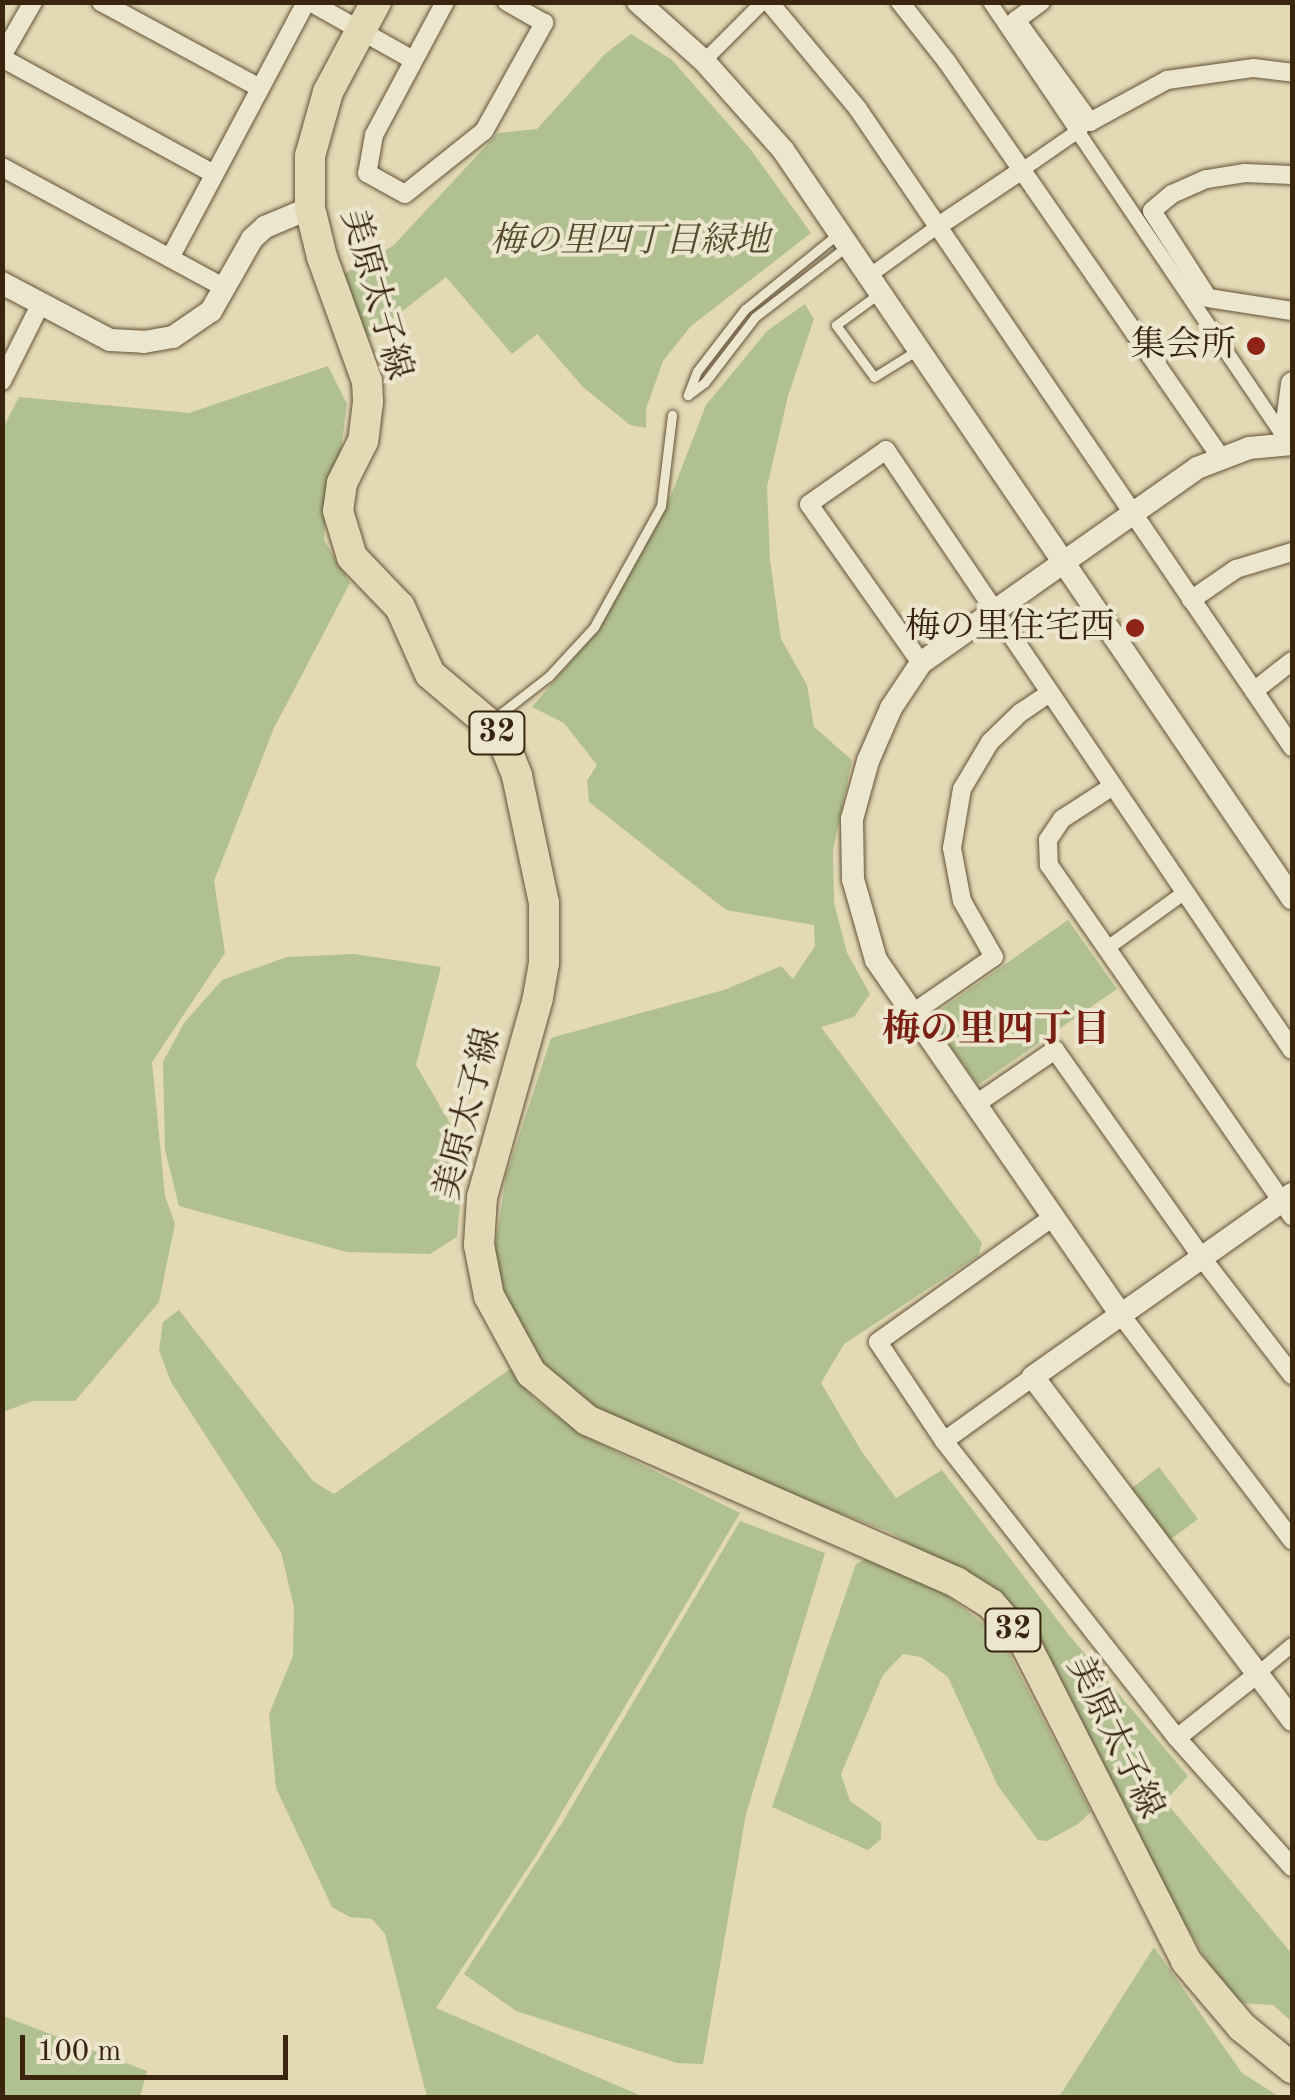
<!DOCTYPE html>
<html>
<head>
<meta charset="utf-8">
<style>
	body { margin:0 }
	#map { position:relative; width:1295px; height:2100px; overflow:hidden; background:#e3d9b5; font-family:"Old Standard TT","Noto Serif JP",serif }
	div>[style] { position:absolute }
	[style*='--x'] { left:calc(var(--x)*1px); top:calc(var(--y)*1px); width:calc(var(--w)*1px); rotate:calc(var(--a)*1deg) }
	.green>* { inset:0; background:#b1c090 }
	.roads { filter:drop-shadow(0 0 2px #645238) drop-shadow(0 0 2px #645238) }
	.service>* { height:9px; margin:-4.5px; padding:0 4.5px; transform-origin:4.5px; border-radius:4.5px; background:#ede6cf }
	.pedestrian>* { height:14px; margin:-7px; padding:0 7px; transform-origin:7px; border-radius:7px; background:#ede6cf }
	.minor>* { height:18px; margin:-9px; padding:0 9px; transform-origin:9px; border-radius:9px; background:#ede6cf }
	.tertiary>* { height:22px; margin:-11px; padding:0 11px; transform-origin:11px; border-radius:11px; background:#ede6cf }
	.primary>* { height:30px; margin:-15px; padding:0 15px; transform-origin:15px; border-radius:15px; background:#e3d9b5 }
	.dots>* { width:28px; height:28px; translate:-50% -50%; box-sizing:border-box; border:5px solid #ede6cf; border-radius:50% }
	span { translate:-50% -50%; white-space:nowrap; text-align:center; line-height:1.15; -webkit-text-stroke:8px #ede6cf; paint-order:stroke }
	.shield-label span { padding:2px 8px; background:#ede6cf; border:2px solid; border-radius:8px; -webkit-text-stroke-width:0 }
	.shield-label { font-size:32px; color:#39250e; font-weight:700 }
	.park-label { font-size:35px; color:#574c2e; font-style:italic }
	.street-label { font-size:35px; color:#39250e }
	.poi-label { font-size:35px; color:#39250e }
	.right { translate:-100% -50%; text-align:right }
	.neighbourhood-label { font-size:38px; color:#7a1f14; font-weight:700 }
	.frame { position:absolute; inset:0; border:5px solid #39250e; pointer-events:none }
	.scale { position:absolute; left:20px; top:2035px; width:268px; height:45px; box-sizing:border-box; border:5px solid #39250e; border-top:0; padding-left:12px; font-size:30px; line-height:35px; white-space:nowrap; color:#39250e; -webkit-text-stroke:8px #ede6cf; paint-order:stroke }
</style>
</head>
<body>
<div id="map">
	<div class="green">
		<div style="clip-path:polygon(631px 34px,672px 60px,751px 150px,811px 233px,691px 326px,663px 361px,646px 409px,646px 428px,630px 425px,583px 387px,537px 334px,512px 354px,446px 277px,359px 345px,340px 276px,393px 246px,498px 133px,537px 129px,606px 53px)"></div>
		<div style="clip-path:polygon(805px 304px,814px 319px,788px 396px,767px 487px,770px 560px,781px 639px,807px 685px,814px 727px,852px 760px,833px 850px,834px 903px,847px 953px,870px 994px,854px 1017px,821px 1027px,982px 1243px,978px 1256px,844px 1344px,821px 1383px,862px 1452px,896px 1498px,942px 1470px,1069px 1635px,1188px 1776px,1165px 1801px,1292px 1954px,1292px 2022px,1273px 2005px,1241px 2003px,1221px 1984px,1126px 1825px,1051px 1672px,943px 1564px,890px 1532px,763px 1484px,607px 1415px,553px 1377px,506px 1321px,494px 1255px,506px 1176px,551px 1038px,724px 990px,781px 966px,793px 979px,815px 946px,814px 925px,726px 910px,589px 802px,587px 781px,597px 765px,564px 723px,532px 707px,599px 628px,672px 493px,706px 405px,767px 331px)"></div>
		<div style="clip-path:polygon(328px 366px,347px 404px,341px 450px,327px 494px,324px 540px,350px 583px,274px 728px,214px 881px,225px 953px,152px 1062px,165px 1196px,175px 1224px,159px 1302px,75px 1401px,32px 1401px,3px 1412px,2px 430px,19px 397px,189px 413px)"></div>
		<div style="clip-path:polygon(1068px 920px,1117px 989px,978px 1085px,930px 1017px)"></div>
		<div style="clip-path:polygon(354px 954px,441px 967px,416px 1065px,465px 1149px,457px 1237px,430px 1254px,347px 1252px,179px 1206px,165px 1150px,163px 1062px,184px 1023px,222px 980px,287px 957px)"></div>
		<div style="clip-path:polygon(179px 1310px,313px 1481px,334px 1494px,510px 1369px,533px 1398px,584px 1436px,740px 1513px,537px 1854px,436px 2008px,644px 2097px,427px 2097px,385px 1934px,372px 1919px,350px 1917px,332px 1907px,276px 1788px,269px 1714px,293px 1656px,294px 1607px,281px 1552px,171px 1382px,159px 1350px,163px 1322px)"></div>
		<div style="clip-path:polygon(1159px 1467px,1198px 1519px,1167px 1542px,1128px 1491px)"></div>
		<div style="clip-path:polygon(740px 1521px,825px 1553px,746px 1814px,703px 2064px,677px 2063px,516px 2011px,464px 1974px,562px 1823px)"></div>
		<div style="clip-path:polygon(866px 1559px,942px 1592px,1000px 1636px,1091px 1812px,1078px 1824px,1047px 1841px,1038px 1840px,998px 1786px,948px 1677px,921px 1657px,903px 1654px,883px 1675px,841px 1774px,850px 1801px,881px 1823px,881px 1839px,868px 1850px,772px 1807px,856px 1564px)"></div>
		<div style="clip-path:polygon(1154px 1947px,1242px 2073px,1280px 2097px,1059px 2097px)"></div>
		<div style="clip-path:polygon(3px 2016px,147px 2071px,140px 2097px,3px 2097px)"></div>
	</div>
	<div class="roads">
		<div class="service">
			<div style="--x:839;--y:233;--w:121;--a:141"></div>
			<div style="--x:745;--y:309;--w:78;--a:127.7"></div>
			<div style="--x:697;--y:371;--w:26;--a:111"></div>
			<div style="--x:688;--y:395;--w:21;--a:-37"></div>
			<div style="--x:705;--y:382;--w:82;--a:-52.4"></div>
			<div style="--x:755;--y:317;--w:115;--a:-37.6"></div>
			<div style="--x:877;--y:295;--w:51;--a:143.8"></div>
			<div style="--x:836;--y:325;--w:64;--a:53.8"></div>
			<div style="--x:874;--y:377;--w:49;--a:-31.8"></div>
			<div style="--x:491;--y:721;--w:73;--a:-37.8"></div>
			<div style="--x:549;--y:676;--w:67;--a:-47.4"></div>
			<div style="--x:594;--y:627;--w:138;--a:-61"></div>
			<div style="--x:661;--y:506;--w:92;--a:-83.1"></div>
		</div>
		<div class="pedestrian">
			<div style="--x:990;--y:2;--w:525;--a:55.95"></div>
			<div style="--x:704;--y:61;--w:83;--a:-45"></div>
			<div style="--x:1022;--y:170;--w:72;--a:-34.8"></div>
			<div style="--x:869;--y:276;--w:84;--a:-35.8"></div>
			<div style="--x:1106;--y:949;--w:97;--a:-35.8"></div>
			<div style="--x:1255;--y:1676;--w:48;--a:-40"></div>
		</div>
		<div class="minor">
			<div style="--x:101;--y:2;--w:181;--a:28.4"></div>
			<div style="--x:310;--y:2;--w:118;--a:29.4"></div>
			<div style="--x:445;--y:2;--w:151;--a:118.1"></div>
			<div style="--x:374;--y:135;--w:39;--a:100"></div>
			<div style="--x:367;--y:173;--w:43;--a:28.9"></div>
			<div style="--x:405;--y:194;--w:101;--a:-38.6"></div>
			<div style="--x:484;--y:131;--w:124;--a:-60.9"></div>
			<div style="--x:544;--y:23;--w:43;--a:-150.4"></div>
			<div style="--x:769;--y:2;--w:139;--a:50.2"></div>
			<div style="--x:858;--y:109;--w:772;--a:55.77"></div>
			<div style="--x:900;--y:2;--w:76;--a:51.9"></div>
			<div style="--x:947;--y:62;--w:482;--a:55.3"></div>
			<div style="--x:1041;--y:2;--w:31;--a:144"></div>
			<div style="--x:1016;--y:20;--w:126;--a:54"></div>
			<div style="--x:1090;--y:122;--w:88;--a:-28.6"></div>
			<div style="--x:1167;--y:80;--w:88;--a:-7.9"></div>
			<div style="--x:1254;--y:68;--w:38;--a:7"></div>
			<div style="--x:2;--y:56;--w:62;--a:-60.1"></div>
			<div style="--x:2;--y:58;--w:242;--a:28.7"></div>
			<div style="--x:2;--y:167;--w:254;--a:28.5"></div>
			<div style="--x:1292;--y:175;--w:47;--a:-177.6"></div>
			<div style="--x:1245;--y:173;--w:39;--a:171"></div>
			<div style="--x:1206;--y:179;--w:37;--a:156"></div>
			<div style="--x:1172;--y:194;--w:26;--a:140"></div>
			<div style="--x:1152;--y:211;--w:103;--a:57.2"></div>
			<div style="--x:1208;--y:298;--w:85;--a:8.8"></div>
			<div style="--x:937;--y:227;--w:102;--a:-33.8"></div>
			<div style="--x:170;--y:258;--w:290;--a:-62"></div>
			<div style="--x:2;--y:381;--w:87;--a:-63.4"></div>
			<div style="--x:1191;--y:600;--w:55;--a:-34.6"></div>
			<div style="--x:1236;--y:569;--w:59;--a:-16.9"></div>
			<div style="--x:921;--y:663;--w:194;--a:-125.2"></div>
			<div style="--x:809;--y:504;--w:94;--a:-35"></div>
			<div style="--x:886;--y:450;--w:724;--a:55.92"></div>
			<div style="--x:1254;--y:691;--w:48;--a:-38.3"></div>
			<div style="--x:1113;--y:786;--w:61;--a:147.1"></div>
			<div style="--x:1062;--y:819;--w:25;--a:124"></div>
			<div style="--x:1048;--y:840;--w:25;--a:88"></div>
			<div style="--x:1049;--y:865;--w:427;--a:55.3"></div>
			<div style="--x:913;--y:1013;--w:98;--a:-34.7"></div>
			<div style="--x:994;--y:957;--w:64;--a:-119.7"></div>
			<div style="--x:962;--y:901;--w:54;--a:-100.7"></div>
			<div style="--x:952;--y:848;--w:60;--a:-80.4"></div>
			<div style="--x:962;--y:789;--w:55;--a:-59.2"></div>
			<div style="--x:990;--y:742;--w:42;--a:-44"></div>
			<div style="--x:1020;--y:713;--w:36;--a:-34"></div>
			<div style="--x:976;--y:1104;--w:96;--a:-34.4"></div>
			<div style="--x:1055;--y:1050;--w:255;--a:54.7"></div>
			<div style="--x:1202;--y:1258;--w:148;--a:52.4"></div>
			<div style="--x:1053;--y:1217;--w:215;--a:144.5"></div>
			<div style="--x:878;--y:1342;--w:119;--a:56.3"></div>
			<div style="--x:944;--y:1441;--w:377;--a:51.9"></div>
			<div style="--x:1177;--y:1738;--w:173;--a:48.3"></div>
			<div style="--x:1121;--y:1315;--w:283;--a:52.8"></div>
			<div style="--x:944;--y:1441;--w:110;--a:-35.7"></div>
			<div style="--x:1177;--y:1738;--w:100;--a:-38.5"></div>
		</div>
		<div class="tertiary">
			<div style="--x:638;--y:2;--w:89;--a:41.8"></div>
			<div style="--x:704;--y:61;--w:119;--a:48.4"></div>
			<div style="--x:783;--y:150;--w:905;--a:55.77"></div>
			<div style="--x:2;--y:283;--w:122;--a:27.8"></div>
			<div style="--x:110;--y:340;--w:34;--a:3"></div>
			<div style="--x:144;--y:342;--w:29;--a:-10"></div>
			<div style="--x:173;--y:337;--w:46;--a:-34.4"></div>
			<div style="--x:211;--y:311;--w:83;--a:-60.3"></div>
			<div style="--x:252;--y:239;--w:18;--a:-43"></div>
			<div style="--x:265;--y:227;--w:49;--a:-22.9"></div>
			<div style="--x:1284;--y:444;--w:61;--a:-82.4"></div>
			<div style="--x:1292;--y:1194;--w:317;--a:144.8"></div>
			<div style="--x:1033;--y:1377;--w:430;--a:52.9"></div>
			<div style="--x:1121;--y:1315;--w:431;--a:-124.6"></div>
			<div style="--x:876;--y:960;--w:84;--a:-105.9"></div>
			<div style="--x:853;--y:879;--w:60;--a:-91"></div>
			<div style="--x:852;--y:819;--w:60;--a:-74.6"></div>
			<div style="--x:868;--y:761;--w:58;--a:-66.5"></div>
			<div style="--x:891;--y:708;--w:54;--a:-56.3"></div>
			<div style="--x:921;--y:663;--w:338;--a:-35.2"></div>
			<div style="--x:1197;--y:468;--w:56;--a:-21"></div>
			<div style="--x:1249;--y:448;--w:43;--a:-5.3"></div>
		</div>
		<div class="primary">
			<div style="--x:376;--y:2;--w:102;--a:118.1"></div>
			<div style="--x:328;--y:92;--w:66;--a:105.7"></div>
			<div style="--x:310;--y:156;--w:52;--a:90"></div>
			<div style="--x:310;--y:208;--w:50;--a:76.2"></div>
			<div style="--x:322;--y:257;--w:132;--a:70.1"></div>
			<div style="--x:367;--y:381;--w:21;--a:87"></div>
			<div style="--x:368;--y:402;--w:39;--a:97"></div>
			<div style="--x:363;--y:441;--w:47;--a:116.6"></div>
			<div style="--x:342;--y:483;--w:28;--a:98"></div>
			<div style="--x:338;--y:511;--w:48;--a:73.1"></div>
			<div style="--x:352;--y:557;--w:69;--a:46.2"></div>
			<div style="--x:400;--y:607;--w:73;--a:65.9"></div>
			<div style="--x:430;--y:674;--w:76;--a:40.2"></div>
			<div style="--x:488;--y:723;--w:26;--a:51"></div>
			<div style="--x:504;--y:743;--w:35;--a:68"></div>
			<div style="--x:517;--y:776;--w:130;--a:78"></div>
			<div style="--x:544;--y:903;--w:60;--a:90"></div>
			<div style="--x:544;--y:963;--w:36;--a:100"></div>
			<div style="--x:538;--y:998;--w:207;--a:105.7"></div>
			<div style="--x:482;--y:1197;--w:48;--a:93.6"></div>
			<div style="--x:479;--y:1245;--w:52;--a:78.9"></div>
			<div style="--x:489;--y:1296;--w:88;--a:61.4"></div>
			<div style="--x:531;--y:1373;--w:73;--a:40"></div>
			<div style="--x:587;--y:1420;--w:403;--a:23.7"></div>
			<div style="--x:956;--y:1582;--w:41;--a:32.2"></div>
			<div style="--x:991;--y:1604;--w:54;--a:49.5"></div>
			<div style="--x:1026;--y:1645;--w:354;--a:63.1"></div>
			<div style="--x:1186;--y:1961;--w:87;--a:49.7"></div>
			<div style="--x:1242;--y:2027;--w:65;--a:39.4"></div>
		</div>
	</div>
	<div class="dots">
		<div style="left:1256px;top:346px;background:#8f2418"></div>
		<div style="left:1135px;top:628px;background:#8f2418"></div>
	</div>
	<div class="shield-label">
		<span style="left:497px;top:733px">32</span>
		<span style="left:1013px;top:1630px">32</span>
	</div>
	<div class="park-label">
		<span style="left:630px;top:242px">梅の里四丁目緑地</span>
	</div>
	<div class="street-label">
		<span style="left:375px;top:295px;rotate:74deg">美原太子線</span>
		<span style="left:469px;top:1114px;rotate:-76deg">美原太子線</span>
		<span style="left:1114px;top:1738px;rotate:64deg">美原太子線</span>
	</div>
	<div class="poi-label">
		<span class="right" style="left:1236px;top:346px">集会所</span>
		<span class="right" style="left:1115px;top:628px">梅の里住宅西</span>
	</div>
	<div class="neighbourhood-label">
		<span style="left:996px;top:1032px">梅の里四丁目</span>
	</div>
	<div class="frame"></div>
	<div class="scale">100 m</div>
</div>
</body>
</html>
